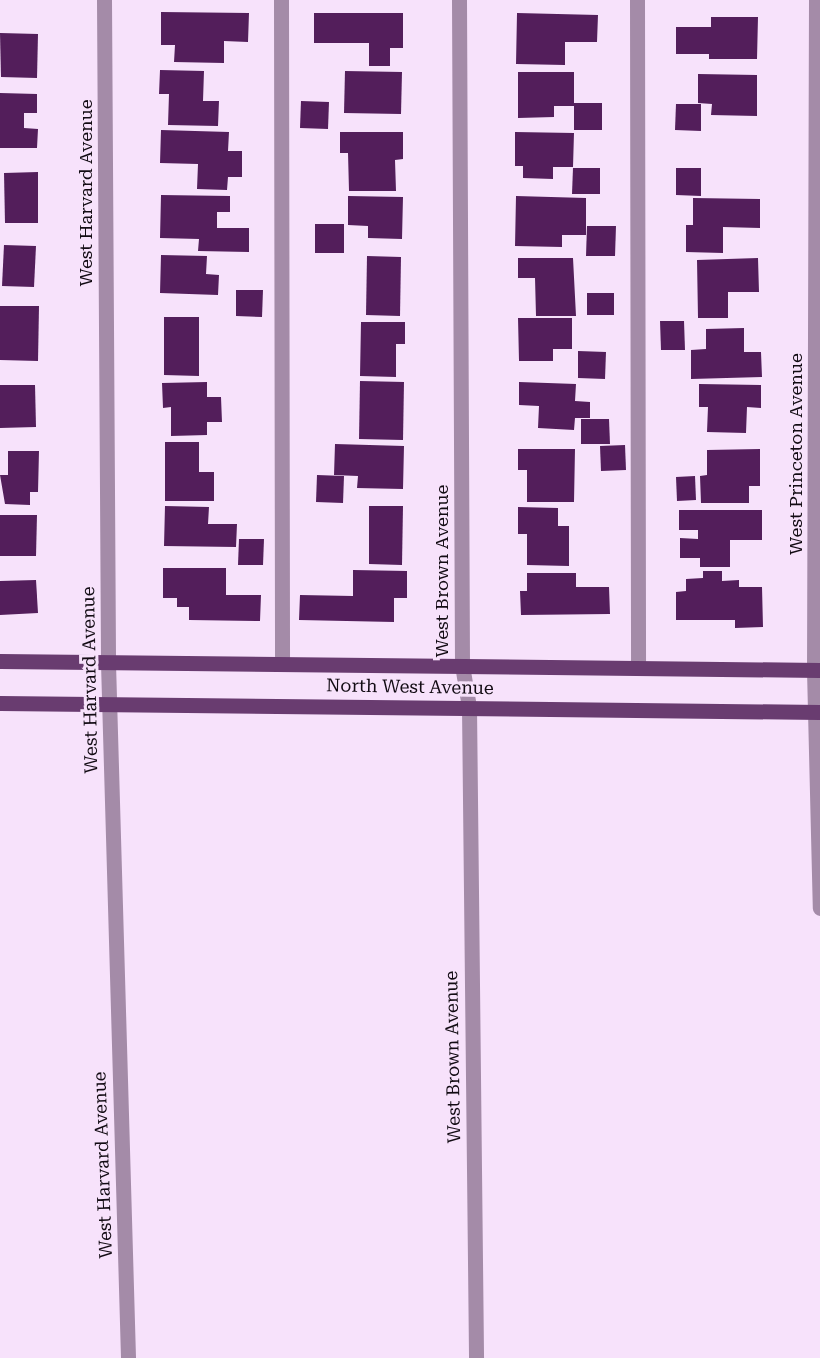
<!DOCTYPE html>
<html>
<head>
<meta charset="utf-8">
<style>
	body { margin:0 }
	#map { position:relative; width:820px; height:1358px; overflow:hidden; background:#f7e2fb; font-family:"Roboto Serif",serif }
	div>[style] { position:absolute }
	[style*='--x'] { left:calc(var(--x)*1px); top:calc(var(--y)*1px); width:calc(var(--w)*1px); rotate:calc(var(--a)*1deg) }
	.building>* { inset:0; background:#531e5b }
	.minor>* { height:15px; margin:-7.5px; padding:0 7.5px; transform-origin:7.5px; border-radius:7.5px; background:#a48ba8 }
	.major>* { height:15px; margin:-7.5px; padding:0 7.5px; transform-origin:7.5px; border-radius:7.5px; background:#693c70 }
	span { translate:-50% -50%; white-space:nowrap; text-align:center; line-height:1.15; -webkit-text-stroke:6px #f7e2fb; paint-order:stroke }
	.street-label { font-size:18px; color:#120b13 }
</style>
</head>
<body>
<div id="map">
	<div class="building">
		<div style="clip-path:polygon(161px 12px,249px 13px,248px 42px,224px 41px,224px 63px,174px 62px,175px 45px,161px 45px)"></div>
		<div style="clip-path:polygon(314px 13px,403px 13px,403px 48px,390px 48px,390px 66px,369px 66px,369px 43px,314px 43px)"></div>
		<div style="clip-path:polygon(517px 13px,598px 15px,597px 42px,565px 42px,565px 65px,516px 64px)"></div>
		<div style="clip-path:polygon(711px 17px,758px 17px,757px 59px,709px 59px,709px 54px,676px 54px,676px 27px,711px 27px)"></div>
		<div style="clip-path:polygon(0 33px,38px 34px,37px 78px,1px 77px)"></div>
		<div style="clip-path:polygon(160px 70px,204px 71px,203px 101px,219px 101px,218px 126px,168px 125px,169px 94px,159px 94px)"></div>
		<div style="clip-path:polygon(345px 71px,402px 72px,401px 114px,344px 113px)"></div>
		<div style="clip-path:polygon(518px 72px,574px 72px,574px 103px,602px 103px,602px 130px,574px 130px,574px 106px,554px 106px,554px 117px,518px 118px)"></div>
		<div style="clip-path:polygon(698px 74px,757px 75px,757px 116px,711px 115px,712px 104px,698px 103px)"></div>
		<div style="clip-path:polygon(0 93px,37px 94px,37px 113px,24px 113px,24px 128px,38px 129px,37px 148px,0 148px)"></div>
		<div style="clip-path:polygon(301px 101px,329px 102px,328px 129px,300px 128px)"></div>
		<div style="clip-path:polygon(676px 104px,701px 104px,701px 131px,675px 130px)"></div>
		<div style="clip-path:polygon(161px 130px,229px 132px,228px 151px,242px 151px,242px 177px,228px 177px,227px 190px,197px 189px,198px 164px,160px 163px)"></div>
		<div style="clip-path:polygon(340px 132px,403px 132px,403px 159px,395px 160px,396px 191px,349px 191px,348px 153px,340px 153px)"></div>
		<div style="clip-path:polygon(515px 132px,574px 133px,573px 167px,553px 167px,553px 179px,523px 178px,523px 166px,515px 166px)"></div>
		<div style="clip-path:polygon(573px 168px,600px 168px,600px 194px,572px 194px)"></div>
		<div style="clip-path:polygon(676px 168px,701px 168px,701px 196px,676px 195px)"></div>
		<div style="clip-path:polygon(38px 172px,38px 223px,5px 223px,4px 173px)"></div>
		<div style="clip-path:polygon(161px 195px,230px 196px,230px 212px,217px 212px,217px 228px,249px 228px,249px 252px,198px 251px,199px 239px,160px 238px)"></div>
		<div style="clip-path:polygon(348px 196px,403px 197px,402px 239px,368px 238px,368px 226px,348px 225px)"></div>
		<div style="clip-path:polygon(516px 196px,586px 198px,586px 235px,562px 235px,562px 247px,515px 246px)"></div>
		<div style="clip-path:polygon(693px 198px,760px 199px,760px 228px,723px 227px,723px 253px,686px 252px,686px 225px,693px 225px)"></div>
		<div style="clip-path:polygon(315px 224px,344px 224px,344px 253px,315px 253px)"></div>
		<div style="clip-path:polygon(587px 226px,616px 226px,615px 256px,586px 256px)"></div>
		<div style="clip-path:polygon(4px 245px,36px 246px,34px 287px,2px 286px)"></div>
		<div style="clip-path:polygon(161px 255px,207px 256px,206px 274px,219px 275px,218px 295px,160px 293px)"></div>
		<div style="clip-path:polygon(367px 256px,401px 257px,400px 316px,366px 315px)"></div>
		<div style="clip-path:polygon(518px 258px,573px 258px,576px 316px,536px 316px,535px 278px,518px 278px)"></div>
		<div style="clip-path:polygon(758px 258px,759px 292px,728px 292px,728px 318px,698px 318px,697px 260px)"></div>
		<div style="clip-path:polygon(236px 290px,263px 290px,262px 317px,236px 316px)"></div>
		<div style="clip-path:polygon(587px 293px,614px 293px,614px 315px,587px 315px)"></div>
		<div style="clip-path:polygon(0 306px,39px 306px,38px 361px,0 360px)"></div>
		<div style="clip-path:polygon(164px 317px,199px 317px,199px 376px,164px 375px)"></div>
		<div style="clip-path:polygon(518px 318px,572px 318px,572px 349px,553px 349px,553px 361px,519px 361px)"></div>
		<div style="clip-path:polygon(660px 321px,684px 321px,685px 350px,661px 350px)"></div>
		<div style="clip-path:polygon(361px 322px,405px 322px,405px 344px,396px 344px,396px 377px,360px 376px)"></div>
		<div style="clip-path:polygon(744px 328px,744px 352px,761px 352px,762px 377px,691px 379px,691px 350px,706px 349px,706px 329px)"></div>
		<div style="clip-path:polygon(578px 351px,606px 352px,605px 379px,578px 378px)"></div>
		<div style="clip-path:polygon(360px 381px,404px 382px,403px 440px,359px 439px)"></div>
		<div style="clip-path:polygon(207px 382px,207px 397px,221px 397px,222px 422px,207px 422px,207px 435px,171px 436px,171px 407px,163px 408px,162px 383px)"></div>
		<div style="clip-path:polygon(519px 382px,576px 384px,575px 401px,590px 402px,590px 418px,575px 418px,574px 430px,538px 428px,539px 406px,519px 405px)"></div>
		<div style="clip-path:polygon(699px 384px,761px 385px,761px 408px,747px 407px,746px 433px,707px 432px,708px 407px,699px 407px)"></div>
		<div style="clip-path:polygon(0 385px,35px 385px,36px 427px,0 428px)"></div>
		<div style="clip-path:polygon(581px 419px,609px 419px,610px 444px,581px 444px)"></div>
		<div style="clip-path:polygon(165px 442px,199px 442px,199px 472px,214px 472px,214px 501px,165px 501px)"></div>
		<div style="clip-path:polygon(335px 444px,404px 446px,403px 489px,357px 488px,358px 476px,334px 475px)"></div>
		<div style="clip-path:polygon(625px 445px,626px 470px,601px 471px,600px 446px)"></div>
		<div style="clip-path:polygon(518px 449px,575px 449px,574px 502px,527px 502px,527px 470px,518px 470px)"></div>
		<div style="clip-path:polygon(760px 449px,760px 486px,749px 486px,749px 503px,701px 503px,700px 476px,707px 475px,707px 450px)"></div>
		<div style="clip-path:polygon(8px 451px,39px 451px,38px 492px,30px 492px,30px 505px,5px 504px,0 475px,8px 475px)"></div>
		<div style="clip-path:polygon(317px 475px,344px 476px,343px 503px,316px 502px)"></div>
		<div style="clip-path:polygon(695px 476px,696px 500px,677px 501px,676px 477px)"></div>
		<div style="clip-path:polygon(165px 506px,209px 507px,208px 524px,237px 524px,236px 547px,164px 546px)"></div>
		<div style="clip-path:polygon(369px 506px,403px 506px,402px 565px,369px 564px)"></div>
		<div style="clip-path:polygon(518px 507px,558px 508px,558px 526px,569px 526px,569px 566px,527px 565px,527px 534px,518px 534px)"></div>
		<div style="clip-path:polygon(679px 510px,762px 510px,762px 540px,730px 540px,730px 567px,700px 567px,700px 558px,680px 558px,680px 538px,698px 539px,698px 530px,679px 530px)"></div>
		<div style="clip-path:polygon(0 515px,37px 515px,36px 556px,0 556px)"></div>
		<div style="clip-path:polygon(239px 539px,264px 539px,263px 565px,238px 565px)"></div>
		<div style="clip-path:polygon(163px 568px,226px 568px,226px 595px,261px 595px,260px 621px,189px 620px,189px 607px,177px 607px,177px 598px,163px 598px)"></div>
		<div style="clip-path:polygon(353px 570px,407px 571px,407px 598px,394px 598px,394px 622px,299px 620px,300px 595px,353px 596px)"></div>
		<div style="clip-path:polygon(703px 571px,722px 571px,722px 581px,739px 580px,739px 587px,762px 587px,763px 627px,735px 628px,735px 620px,676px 620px,676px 592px,686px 591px,686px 579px,703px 578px)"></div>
		<div style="clip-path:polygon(527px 573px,576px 573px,576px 587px,609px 587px,610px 614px,521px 615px,520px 591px,527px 591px)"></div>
		<div style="clip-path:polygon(36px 580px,38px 613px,0 615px,0 581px)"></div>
	</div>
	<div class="minor">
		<div style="--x:104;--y:0;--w:663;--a:89.65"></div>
		<div style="--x:108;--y:663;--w:695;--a:88.35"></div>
		<div style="--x:281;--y:0;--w:664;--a:89.91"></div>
		<div style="--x:459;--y:0;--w:665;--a:89.74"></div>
		<div style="--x:462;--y:665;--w:43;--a:80.5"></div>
		<div style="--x:469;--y:707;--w:651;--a:89.38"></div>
		<div style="--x:637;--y:0;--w:668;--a:89.91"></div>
		<div style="--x:816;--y:0;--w:670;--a:90.17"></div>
		<div style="--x:814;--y:670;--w:238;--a:88.6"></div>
	</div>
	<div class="major">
		<div style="--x:0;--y:661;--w:820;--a:0.63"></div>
		<div style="--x:0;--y:703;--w:820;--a:0.63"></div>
	</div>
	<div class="street-label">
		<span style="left:86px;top:193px;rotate:-90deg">West Harvard Avenue</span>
		<span style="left:796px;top:454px;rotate:-90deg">West Princeton Avenue</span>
		<span style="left:442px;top:571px;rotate:-90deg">West Brown Avenue</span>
		<span style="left:90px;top:680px;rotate:-91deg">West Harvard Avenue</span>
		<span style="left:410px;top:687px;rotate:1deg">North West Avenue</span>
		<span style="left:453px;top:1057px;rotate:-91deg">West Brown Avenue</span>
		<span style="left:103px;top:1165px;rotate:-92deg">West Harvard Avenue</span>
	</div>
</div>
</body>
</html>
